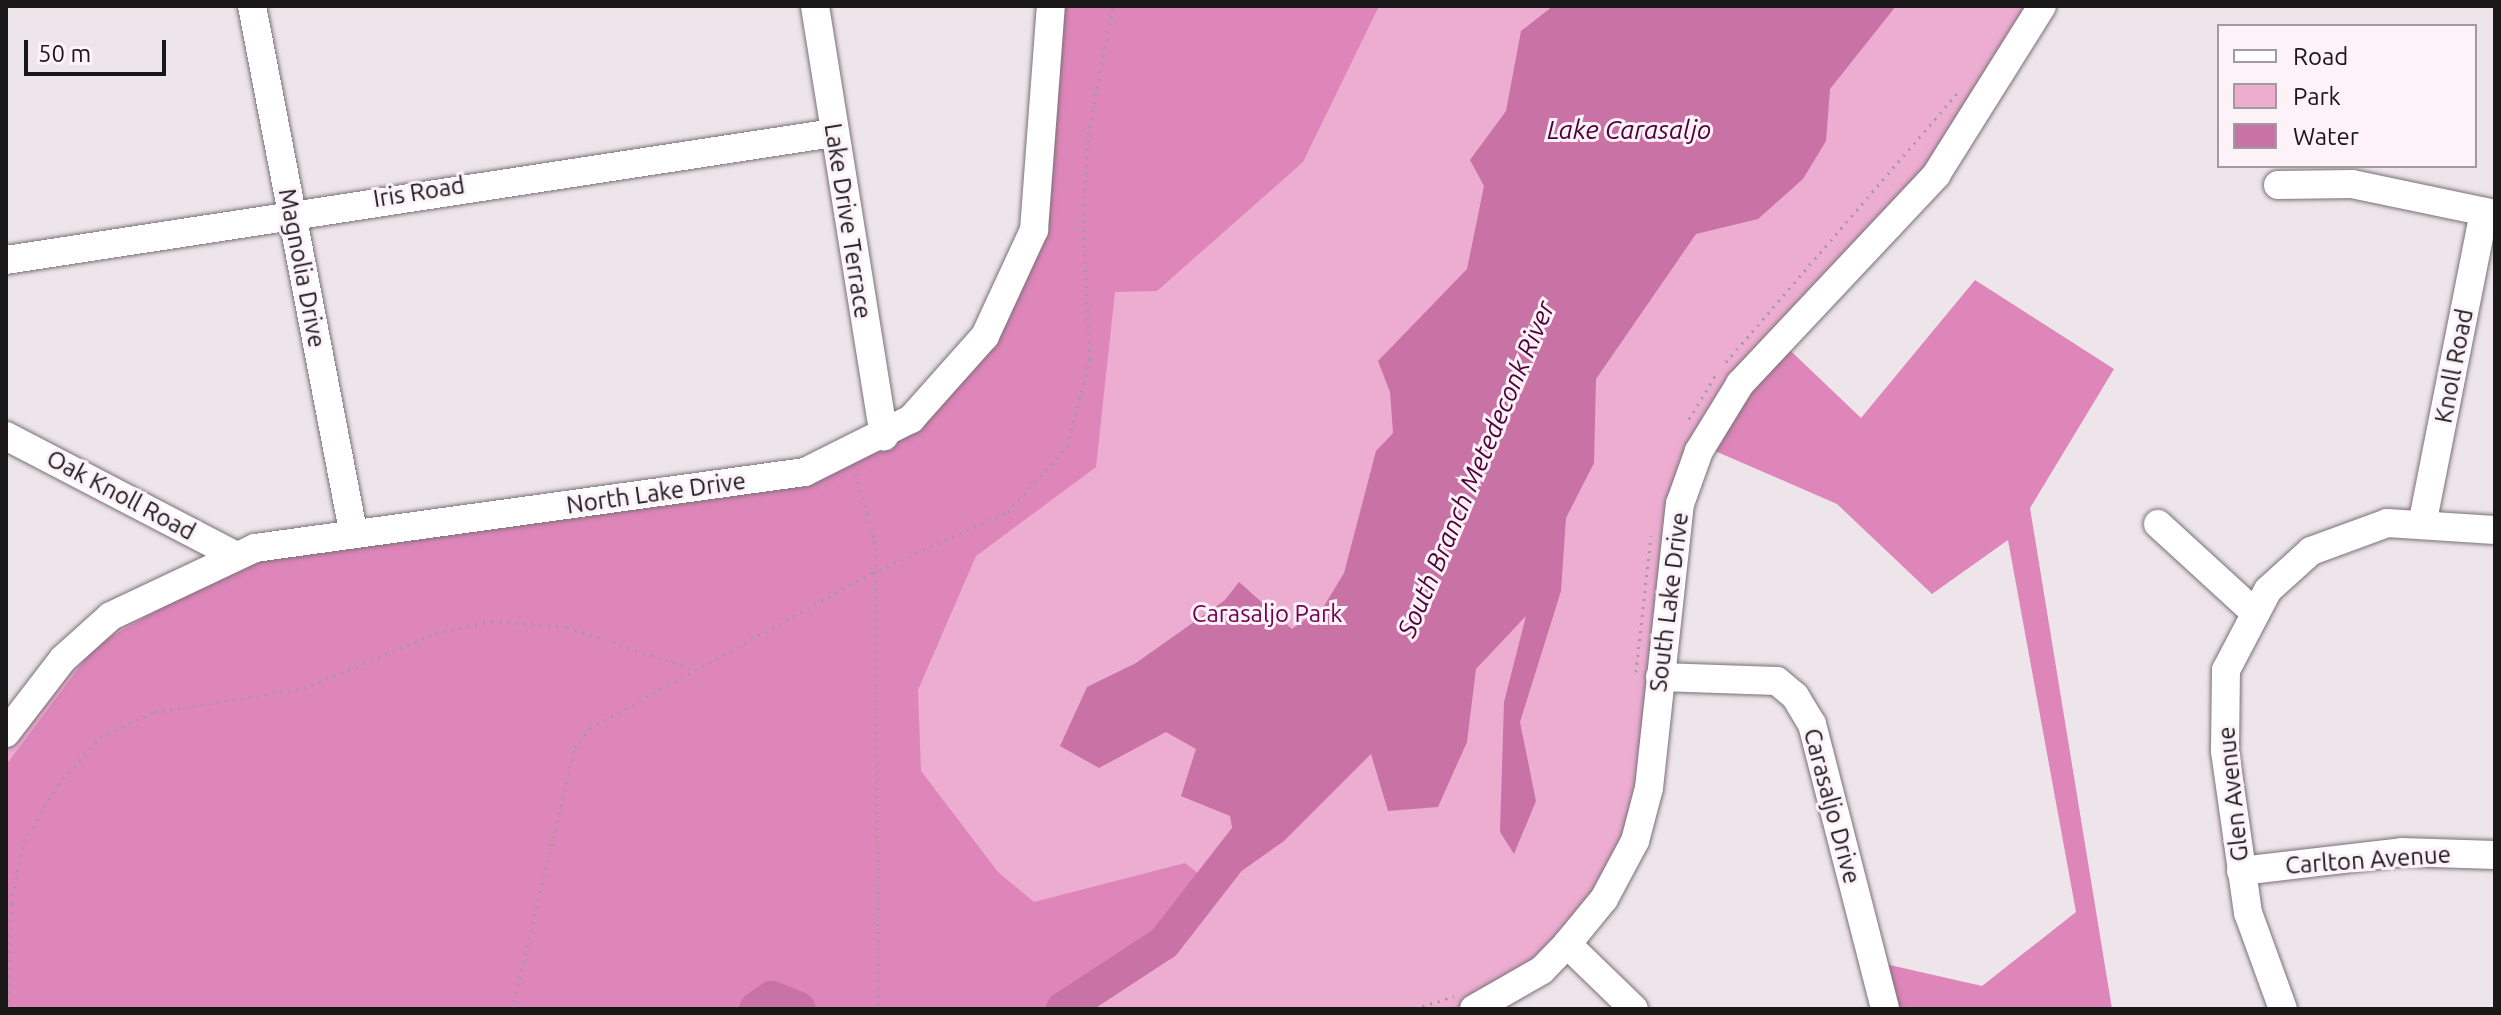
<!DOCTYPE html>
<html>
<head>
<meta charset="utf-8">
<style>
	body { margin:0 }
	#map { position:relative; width:2501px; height:1015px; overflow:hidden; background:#eee5ea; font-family:Ubuntu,sans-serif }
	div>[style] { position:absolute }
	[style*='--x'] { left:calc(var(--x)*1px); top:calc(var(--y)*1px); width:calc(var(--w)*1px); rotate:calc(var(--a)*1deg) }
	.green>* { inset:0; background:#edadd1 }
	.forest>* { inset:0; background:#de85b9 }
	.water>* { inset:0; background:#c972a5 }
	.river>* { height:34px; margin:-17px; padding:0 17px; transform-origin:17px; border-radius:17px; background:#c972a5 }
	.path>* { height:3px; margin-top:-1.5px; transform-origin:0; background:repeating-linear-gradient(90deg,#a19a9e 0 2px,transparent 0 8px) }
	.roads { filter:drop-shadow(0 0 2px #797175) drop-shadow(0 0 2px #797175) }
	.minor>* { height:28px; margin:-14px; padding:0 14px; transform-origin:14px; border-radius:14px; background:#fff }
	span { translate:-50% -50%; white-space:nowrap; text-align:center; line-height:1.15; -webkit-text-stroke:6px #fcf2f7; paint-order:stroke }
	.street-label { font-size:24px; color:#1a1719 }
	.park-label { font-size:24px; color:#710152 }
	.water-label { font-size:26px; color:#500038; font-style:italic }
	.frame { position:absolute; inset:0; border:8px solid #1a1719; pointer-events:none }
	.legend { position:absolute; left:2217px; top:24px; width:260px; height:144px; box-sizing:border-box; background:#fcf2f7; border:2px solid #a29a9e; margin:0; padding:10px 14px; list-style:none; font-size:24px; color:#1a1719 }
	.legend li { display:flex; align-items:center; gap:16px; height:40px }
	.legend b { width:40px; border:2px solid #a29a9e }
	.scale { position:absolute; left:24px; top:40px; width:142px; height:36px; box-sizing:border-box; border:4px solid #1a1719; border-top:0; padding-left:10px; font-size:24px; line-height:28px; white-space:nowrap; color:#1a1719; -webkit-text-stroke:6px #fcf2f7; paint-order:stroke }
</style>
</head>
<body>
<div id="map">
	<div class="green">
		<div style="clip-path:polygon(1051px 6px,2042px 6px,2004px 77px,1699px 451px,1649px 788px,1604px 899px,1474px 1009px,6px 1009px,6px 733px,134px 600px,754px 480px,911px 419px,1021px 266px)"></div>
	</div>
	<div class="forest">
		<div style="clip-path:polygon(1038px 6px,1379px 6px,1303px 162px,1157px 291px,1115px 292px,1096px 467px,976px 556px,918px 690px,921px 771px,998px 872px,1034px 902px,1185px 863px,1212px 884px,1188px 918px,1076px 1009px,6px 1009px,6px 765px,96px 645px,283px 540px,848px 463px,950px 384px,1030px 228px)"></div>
		<div style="clip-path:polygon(1975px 280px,2114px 369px,2030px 508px,2112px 1009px,1892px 1009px,1881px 963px,1982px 986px,2076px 912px,2008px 540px,1932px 594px,1837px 504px,1699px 444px,1772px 333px,1861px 418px)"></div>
	</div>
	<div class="water">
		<div style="clip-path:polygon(1553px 6px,1896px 6px,1830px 89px,1826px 141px,1803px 179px,1758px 219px,1696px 234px,1596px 379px,1594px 463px,1566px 518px,1561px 591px,1520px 722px,1536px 801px,1514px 854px,1500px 832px,1504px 702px,1526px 616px,1476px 669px,1467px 742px,1438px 807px,1388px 811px,1371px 754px,1284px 841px,1240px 872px,1230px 816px,1181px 796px,1196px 749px,1166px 732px,1099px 768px,1060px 746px,1087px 687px,1136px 663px,1225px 600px,1239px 582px,1292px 629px,1324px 606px,1344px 573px,1376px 451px,1393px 433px,1390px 392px,1378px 361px,1467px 269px,1484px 186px,1470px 160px,1506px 111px,1521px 31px)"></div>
	</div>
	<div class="river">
		<div style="--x:756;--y:1009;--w:19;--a:-35"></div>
		<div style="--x:772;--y:998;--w:29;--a:22"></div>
		<div style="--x:1063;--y:1009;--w:121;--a:-33.2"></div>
		<div style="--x:1164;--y:943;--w:166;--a:-52.1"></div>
	</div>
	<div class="path">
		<div style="--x:1726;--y:362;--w:356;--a:-49.3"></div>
		<div style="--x:1689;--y:419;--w:56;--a:-58.9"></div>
		<div style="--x:856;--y:474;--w:69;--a:73.9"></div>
		<div style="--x:875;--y:540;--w:469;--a:89.6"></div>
		<div style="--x:1636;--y:672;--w:137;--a:-83.7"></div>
		<div style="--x:9;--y:1009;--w:106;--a:-88.9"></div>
		<div style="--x:11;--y:903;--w:63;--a:-78.2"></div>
		<div style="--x:24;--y:841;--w:66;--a:-58.7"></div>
		<div style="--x:58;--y:785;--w:64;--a:-48.8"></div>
		<div style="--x:100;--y:737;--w:60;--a:-24.8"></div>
		<div style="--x:154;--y:712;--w:152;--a:-9.1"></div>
		<div style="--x:304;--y:688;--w:143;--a:-22.6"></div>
		<div style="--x:436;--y:633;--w:57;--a:-12.1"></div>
		<div style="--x:492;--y:621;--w:75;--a:4.6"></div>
		<div style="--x:567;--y:627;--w:134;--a:18.3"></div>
		<div style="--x:512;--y:1009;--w:268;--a:-76.4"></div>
		<div style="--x:575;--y:748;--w:25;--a:-53"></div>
		<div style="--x:590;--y:728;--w:322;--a:-28.8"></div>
		<div style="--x:872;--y:573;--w:149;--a:-24.2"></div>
		<div style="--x:1008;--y:512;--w:89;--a:-48.2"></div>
		<div style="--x:1067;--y:446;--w:90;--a:-75.2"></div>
		<div style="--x:1090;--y:359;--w:137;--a:-92.9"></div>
		<div style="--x:1083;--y:222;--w:87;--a:-86.7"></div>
		<div style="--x:1088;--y:135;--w:131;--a:-79"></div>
		<div style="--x:1415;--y:1009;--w:41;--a:-18.4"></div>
	</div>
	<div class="roads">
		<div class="minor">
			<div style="--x:252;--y:6;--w:535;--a:79.11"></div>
			<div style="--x:815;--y:6;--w:436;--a:80.9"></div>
			<div style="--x:2278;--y:185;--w:74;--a:-0.8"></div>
			<div style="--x:2352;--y:184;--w:146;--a:11.8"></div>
			<div style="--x:6;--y:260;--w:837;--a:-8.73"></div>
			<div style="--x:6;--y:436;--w:258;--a:27.5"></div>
			<div style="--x:2423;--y:520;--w:314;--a:-78.8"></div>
			<div style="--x:2158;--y:524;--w:130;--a:42.5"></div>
			<div style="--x:1660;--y:677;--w:117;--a:2"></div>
			<div style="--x:1777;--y:681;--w:23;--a:40"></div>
			<div style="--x:1795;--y:696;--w:33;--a:59"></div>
			<div style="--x:1812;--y:724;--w:294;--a:75.6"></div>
			<div style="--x:6;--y:733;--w:93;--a:-52.4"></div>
			<div style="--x:63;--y:659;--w:64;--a:-41.9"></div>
			<div style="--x:111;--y:616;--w:159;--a:-25.3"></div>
			<div style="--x:255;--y:548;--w:555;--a:-7.87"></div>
			<div style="--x:805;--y:472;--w:119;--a:-26.6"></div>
			<div style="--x:911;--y:419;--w:111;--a:-48.3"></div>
			<div style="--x:985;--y:336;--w:117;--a:-65.2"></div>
			<div style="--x:1034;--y:230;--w:225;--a:-85.7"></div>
			<div style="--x:2241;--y:871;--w:162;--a:-6.7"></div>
			<div style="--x:2402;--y:852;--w:93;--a:1.8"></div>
			<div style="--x:1567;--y:944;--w:93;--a:44.1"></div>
			<div style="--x:1474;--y:1009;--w:78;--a:-29.8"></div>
			<div style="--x:1542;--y:970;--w:36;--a:-46"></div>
			<div style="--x:1567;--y:944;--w:58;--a:-50.6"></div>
			<div style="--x:1604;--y:899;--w:66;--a:-61.9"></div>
			<div style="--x:1635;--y:841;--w:55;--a:-75.2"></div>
			<div style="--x:1649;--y:788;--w:286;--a:-83.8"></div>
			<div style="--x:1680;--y:504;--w:56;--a:-70.3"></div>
			<div style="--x:1699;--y:451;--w:79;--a:-58.5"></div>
			<div style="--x:1740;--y:384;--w:287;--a:-46.8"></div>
			<div style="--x:1936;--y:175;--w:199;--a:-57.9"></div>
			<div style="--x:2283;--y:1009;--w:102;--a:-110"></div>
			<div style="--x:2248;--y:913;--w:164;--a:-98.1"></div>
			<div style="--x:2225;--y:751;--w:81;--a:-89.3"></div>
			<div style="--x:2226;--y:670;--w:90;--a:-62.3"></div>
			<div style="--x:2268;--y:590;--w:58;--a:-42.2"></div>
			<div style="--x:2311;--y:551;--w:81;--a:-20.2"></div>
			<div style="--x:2387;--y:523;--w:108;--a:3.7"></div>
		</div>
	</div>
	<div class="street-label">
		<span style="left:419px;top:192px;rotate:-9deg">Iris Road</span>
		<span style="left:848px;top:221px;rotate:81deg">Lake Drive Terrace</span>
		<span style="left:302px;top:268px;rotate:79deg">Magnolia Drive</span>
		<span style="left:2454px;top:366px;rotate:-79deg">Knoll Road</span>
		<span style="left:656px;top:493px;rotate:-8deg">North Lake Drive</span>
		<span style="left:121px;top:495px;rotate:28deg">Oak Knoll Road</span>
		<span style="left:1669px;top:602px;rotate:-83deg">South Lake Drive</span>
		<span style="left:2233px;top:794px;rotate:-96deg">Glen Avenue</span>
		<span style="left:1832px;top:806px;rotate:75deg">Carasaljo Drive</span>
		<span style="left:2368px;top:860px;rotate:-4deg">Carlton Avenue</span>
	</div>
	<div class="park-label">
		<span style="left:1267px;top:614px">Carasaljo Park</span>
	</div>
	<div class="water-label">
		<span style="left:1629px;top:130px">Lake Carasaljo</span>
		<span style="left:1476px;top:469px;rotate:-67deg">South Branch Metedeconk River</span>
	</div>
	<div class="frame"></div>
	<ul class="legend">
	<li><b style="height:10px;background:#fff"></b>Road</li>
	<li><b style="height:22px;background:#edadd1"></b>Park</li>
	<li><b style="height:22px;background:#c972a5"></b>Water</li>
	</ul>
	<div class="scale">50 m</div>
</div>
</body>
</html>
